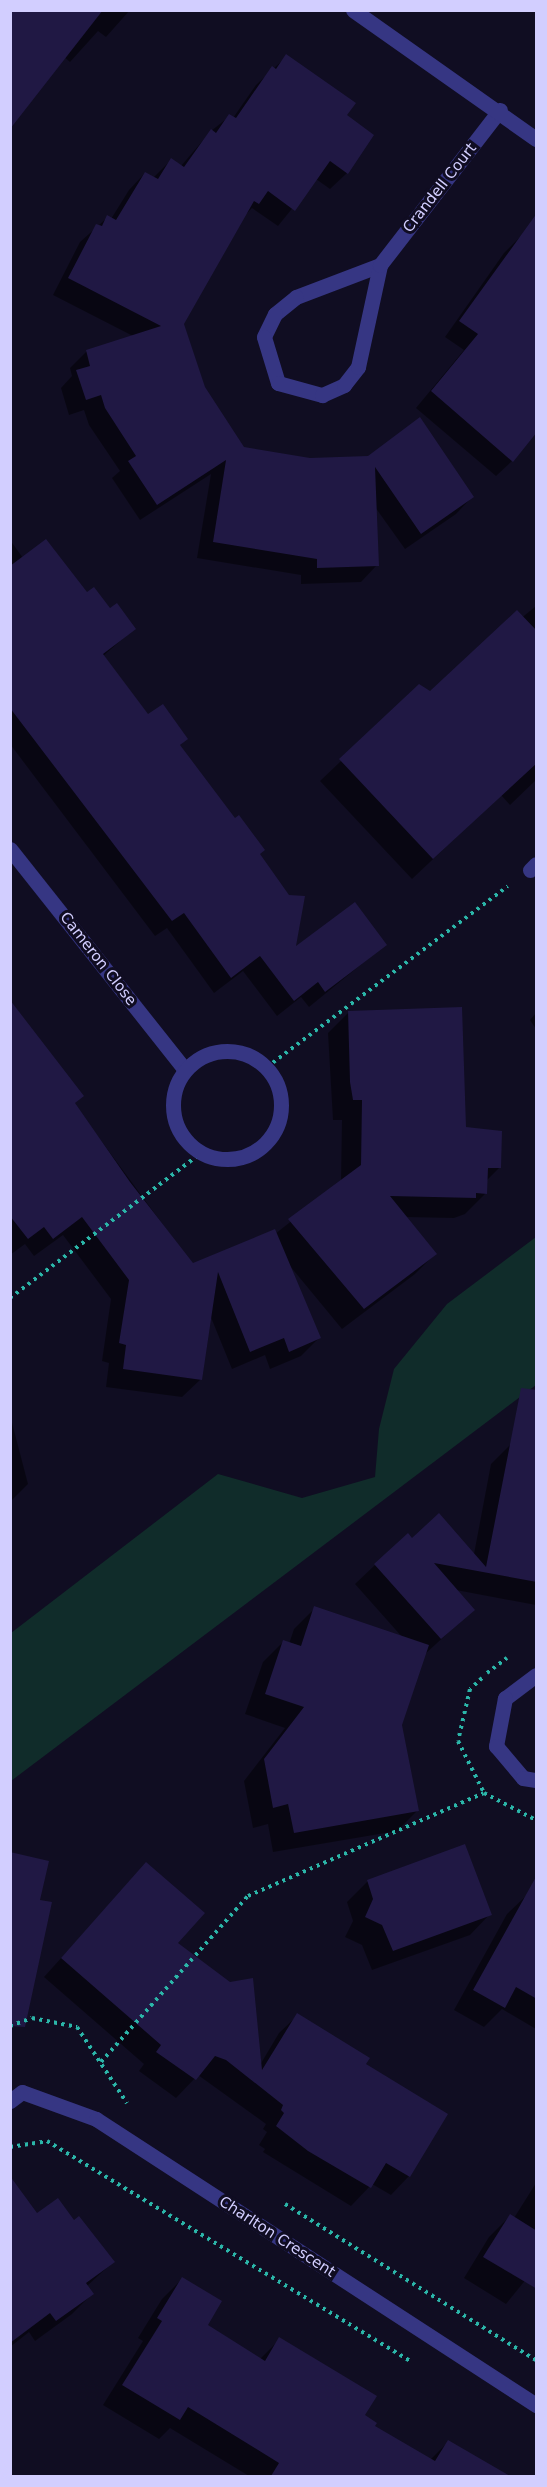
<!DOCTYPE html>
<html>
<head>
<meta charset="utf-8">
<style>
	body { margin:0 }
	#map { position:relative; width:547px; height:2487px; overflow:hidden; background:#100d22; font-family:"DejaVu Sans",sans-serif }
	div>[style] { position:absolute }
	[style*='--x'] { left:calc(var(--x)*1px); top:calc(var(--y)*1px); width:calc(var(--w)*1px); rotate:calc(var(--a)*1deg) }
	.green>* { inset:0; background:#102c2a }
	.shadow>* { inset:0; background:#0007 }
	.building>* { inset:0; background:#201844 }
	.path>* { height:4px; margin-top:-2px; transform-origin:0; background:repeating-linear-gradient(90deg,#2bb6a9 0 3px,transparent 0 7.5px) }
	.minor>* { height:15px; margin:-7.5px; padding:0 7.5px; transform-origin:7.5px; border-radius:7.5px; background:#363683 }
	.minor>.ring { margin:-7.5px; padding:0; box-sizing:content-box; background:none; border:15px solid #363683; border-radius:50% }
	.tertiary>* { height:15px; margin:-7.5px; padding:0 7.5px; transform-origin:7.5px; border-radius:7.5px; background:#363683 }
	span { translate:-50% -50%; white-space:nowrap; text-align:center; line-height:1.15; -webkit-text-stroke:6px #100d22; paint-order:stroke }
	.street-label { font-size:15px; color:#d2ceff }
	.frame { position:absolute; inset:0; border:12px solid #d2ceff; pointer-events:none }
</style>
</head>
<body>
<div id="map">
	<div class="green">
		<div style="clip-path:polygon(536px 1237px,536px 1385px,11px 1781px,11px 1633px,218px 1474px,302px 1498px,375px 1477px,379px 1429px,394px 1369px,447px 1304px)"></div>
	</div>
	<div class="shadow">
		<div style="clip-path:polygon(10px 10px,130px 10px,106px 37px,98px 31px,70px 62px)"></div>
		<div style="clip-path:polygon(287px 56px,345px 116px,347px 173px,330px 189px,316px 179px,278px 226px,252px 208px,243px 217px,183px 324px,204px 388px,243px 448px,310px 460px,368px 458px,472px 497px,456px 514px,405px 549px,375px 507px,377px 565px,361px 582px,301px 584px,301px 575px,197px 558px,211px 474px,140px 520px,112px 478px,120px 471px,89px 425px,84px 410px,69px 415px,61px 388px,72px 376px,70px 368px,86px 352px,133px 336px,53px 295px,80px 242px,108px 217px,111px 219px,129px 190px,145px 173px,153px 178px,171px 160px,181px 166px,211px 131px,230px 116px,233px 118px,256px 85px)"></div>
		<div style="clip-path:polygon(520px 237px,512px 461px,496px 476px,416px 408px,464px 350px,445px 337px,504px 253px)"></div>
		<div style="clip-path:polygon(10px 540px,23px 558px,87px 594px,134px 629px,103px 656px,148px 716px,186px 739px,179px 746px,258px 854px,294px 950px,385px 945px,309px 1007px,301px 997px,277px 1016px,243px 971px,214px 993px,167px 928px,155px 936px,10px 744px)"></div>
		<div style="clip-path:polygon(536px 606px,536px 780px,510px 805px,501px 795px,412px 879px,320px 781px,420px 686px,430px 693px)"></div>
		<div style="clip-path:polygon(10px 1001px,82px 1096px,74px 1104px,192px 1264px,275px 1234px,341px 1182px,342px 1120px,333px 1120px,328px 1033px,349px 1012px,500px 1167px,486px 1181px,486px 1193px,465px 1214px,454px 1218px,405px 1217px,435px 1254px,415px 1274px,342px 1329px,290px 1266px,319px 1338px,301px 1356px,270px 1369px,265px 1355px,232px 1369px,210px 1315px,201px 1379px,182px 1397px,106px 1387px,109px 1363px,102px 1361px,111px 1299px,63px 1235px,34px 1256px,25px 1244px,10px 1255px)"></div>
		<div style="clip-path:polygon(536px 1013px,536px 1029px,530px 1020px)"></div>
		<div style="clip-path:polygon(10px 1415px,28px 1484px,10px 1502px)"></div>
		<div style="clip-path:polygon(511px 1444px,536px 1449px,536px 1605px,456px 1590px,473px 1610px,424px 1655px,400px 1725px,418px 1810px,397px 1831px,273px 1852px,268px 1824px,253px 1828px,244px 1781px,285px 1728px,245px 1714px,263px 1662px,283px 1642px,289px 1644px,294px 1629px,315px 1608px,403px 1638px,355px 1584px,375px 1565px,412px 1540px,474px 1554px,491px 1464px)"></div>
		<div style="clip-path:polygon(464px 1846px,490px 1914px,470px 1935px,372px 1970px,362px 1945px,345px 1937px,353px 1921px,347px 1902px,367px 1882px)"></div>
		<div style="clip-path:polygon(146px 1864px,176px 1943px,260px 2065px,279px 2033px,298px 2015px,364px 2065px,409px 2176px,391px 2195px,372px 2184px,351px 2206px,263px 2152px,265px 2149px,259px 2145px,267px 2132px,263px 2129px,266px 2124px,198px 2075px,176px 2098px,139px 2071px,144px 2064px,44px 1977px)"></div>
		<div style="clip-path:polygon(527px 1895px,536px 1900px,536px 2029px,502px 2009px,484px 2027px,454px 2010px,507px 1914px)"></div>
		<div style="clip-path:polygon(536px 2183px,536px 2267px,506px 2304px,464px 2278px,489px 2237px,510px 2216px,514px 2218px)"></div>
		<div style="clip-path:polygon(10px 2208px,74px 2222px,113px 2262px,87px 2286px,92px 2294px,72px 2314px,35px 2341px,29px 2332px,10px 2347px)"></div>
		<div style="clip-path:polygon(182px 2279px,206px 2326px,259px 2360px,280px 2339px,373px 2427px,430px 2460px,448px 2442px,506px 2476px,249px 2476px,170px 2428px,159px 2439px,103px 2405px,143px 2341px,138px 2338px,162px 2299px)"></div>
	</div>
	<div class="building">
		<div style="clip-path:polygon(10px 10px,103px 10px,10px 129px)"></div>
		<div style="clip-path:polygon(286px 54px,356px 103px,347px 115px,374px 135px,348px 174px,330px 161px,295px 211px,268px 191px,259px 204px,254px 201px,184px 324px,205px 387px,244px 447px,310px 458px,368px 456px,420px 417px,474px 497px,421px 534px,375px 467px,379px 566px,317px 568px,317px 559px,213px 542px,226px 460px,157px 505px,128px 461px,136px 456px,105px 408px,101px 395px,86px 400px,76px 370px,90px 366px,86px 350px,161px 326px,68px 278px,96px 224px,102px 226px,107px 215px,116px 220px,145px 172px,158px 179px,171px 158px,184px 167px,211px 129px,216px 133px,229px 114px,236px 118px,272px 66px,276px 69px)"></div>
		<div style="clip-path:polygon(537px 213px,537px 432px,513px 462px,431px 391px,478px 334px,459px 321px)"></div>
		<div style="clip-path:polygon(46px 539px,87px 592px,94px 587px,110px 608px,117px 603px,136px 629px,103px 654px,148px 714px,163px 704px,188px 739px,180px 745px,235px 818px,239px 815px,265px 850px,260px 854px,289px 895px,305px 896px,296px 946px,355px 902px,387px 945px,325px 992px,318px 982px,294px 1001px,260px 956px,231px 978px,184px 913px,172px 921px,10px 708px,10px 566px)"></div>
		<div style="clip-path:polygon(517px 610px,537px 631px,537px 763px,433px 859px,339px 759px,419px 684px,430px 691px)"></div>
		<div style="clip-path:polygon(10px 1000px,84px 1096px,75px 1103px,130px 1182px,193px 1263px,275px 1229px,321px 1338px,289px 1352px,284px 1338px,250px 1352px,218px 1272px,202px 1380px,123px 1369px,126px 1345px,119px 1343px,129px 1280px,82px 1217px,53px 1239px,44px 1227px,28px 1239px,10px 1216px)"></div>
		<div style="clip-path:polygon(462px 1007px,466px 1127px,502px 1131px,501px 1168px,488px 1168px,487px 1194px,476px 1193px,476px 1198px,390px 1196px,437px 1254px,364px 1309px,288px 1219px,361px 1165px,362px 1100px,353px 1100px,350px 1082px,348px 1011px)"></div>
		<div style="clip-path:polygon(521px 1388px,537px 1390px,537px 1582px,434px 1563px,475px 1610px,441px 1639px,374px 1564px,408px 1533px,412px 1538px,439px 1513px,486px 1567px)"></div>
		<div style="clip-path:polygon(314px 1606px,429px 1645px,402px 1725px,419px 1811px,294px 1833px,288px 1804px,273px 1808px,264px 1759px,304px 1707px,265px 1694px,283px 1640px,301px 1646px)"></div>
		<div style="clip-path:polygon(465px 1844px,492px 1915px,393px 1951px,382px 1925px,365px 1917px,373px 1899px,367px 1880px)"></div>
		<div style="clip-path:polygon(10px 1852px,49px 1861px,40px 1900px,52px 1902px,25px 2027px,10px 2026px)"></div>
		<div style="clip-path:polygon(146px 1862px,205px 1913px,178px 1943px,230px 1982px,253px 1978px,262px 2070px,297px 2013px,370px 2058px,366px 2064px,448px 2114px,410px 2177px,386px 2163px,371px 2188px,308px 2151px,276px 2126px,284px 2113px,281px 2110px,283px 2105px,226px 2060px,215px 2056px,196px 2080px,156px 2052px,161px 2045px,61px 1958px)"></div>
		<div style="clip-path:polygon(537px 1875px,537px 1999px,516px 1987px,505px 2008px,473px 1990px)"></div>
		<div style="clip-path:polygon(10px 2176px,37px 2213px,58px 2198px,74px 2220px,79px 2216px,115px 2262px,86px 2283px,94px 2294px,56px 2321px,50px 2313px,10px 2343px)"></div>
		<div style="clip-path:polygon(510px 2214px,537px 2231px,537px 2289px,483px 2257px)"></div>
		<div style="clip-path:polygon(182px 2277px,222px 2301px,208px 2325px,265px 2361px,279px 2337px,377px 2396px,365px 2415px,377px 2423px,375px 2426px,435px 2461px,448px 2440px,510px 2476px,271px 2476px,279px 2463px,188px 2407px,180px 2420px,122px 2385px,162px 2321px,157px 2318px)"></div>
	</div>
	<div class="path">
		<div style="--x:267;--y:1067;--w:301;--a:-36.9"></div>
		<div style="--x:10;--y:1298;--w:240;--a:-37.2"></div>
		<div style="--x:487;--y:1673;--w:25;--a:-37"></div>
		<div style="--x:482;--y:1678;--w:16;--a:137"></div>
		<div style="--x:470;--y:1689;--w:53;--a:103"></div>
		<div style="--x:458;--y:1741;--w:58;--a:63.4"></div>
		<div style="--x:484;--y:1793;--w:59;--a:27.4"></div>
		<div style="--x:10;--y:2026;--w:23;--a:-20"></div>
		<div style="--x:32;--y:2018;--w:46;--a:11.3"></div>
		<div style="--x:77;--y:2027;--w:91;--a:56.7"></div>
		<div style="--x:101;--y:2062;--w:222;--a:-48.5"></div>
		<div style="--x:248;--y:1896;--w:257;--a:-23.6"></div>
		<div style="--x:10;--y:2147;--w:37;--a:-9"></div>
		<div style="--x:47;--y:2141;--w:427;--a:31.2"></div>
		<div style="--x:285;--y:2204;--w:296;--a:31.9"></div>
	</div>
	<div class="minor">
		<div style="--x:380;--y:265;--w:90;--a:159.1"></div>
		<div style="--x:296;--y:297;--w:27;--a:141"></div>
		<div style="--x:275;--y:314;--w:25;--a:116"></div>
		<div style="--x:264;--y:337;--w:48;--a:73.1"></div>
		<div style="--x:278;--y:383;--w:46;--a:15.3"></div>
		<div style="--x:322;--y:395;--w:24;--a:-24"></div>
		<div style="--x:344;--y:385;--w:23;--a:-52"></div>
		<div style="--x:358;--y:367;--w:104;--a:-77.8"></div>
		<div style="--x:380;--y:265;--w:196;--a:-52.3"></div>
		<div style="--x:10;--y:849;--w:282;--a:51.6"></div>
		<div style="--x:530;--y:870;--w:8;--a:-45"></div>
		<div class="ring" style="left:173px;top:1051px;width:93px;height:93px"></div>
		<div style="--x:536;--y:1675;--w:39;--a:143"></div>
		<div style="--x:505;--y:1698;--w:49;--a:100.6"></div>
		<div style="--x:496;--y:1746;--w:42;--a:49.8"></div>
		<div style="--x:523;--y:1778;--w:13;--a:9"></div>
		<div style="--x:10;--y:2101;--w:15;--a:-37"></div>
		<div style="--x:22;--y:2092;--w:79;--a:20"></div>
		<div style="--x:96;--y:2119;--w:525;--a:33.02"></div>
	</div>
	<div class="tertiary">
		<div style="--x:353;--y:10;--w:224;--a:35.2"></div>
	</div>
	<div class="street-label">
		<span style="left:440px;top:188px;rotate:-52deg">Crandell Court</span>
		<span style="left:98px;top:959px;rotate:52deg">Cameron Close</span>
		<span style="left:277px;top:2237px;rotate:33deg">Charlton Crescent</span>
	</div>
	<div class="frame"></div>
</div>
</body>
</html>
